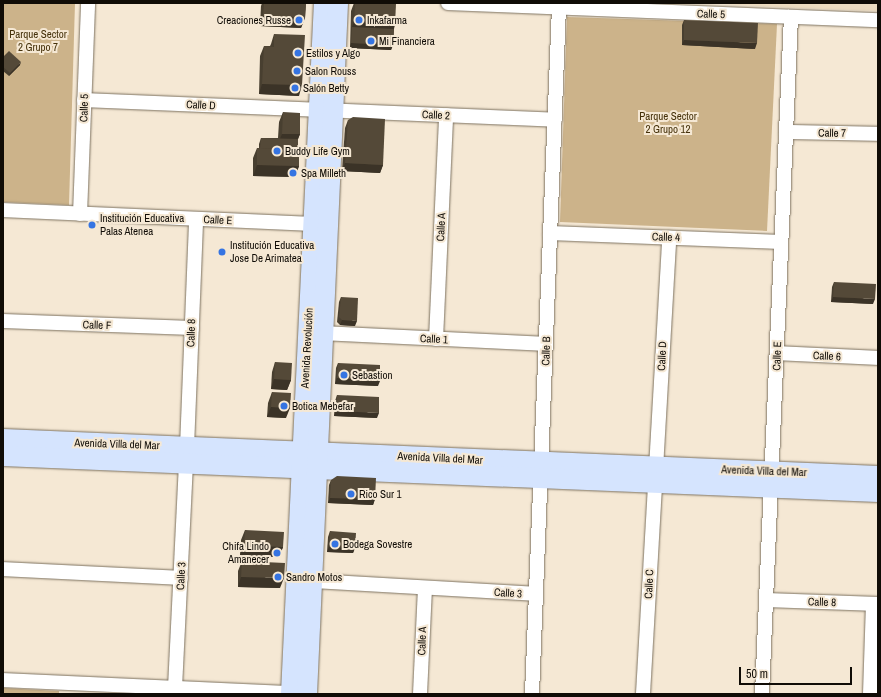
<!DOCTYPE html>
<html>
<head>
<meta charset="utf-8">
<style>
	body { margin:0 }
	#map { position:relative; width:881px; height:697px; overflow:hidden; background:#f5e8d4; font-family:"Archivo Narrow",sans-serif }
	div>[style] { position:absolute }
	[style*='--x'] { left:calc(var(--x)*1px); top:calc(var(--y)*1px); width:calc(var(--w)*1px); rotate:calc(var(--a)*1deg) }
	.built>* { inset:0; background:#ecdbc0 }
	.green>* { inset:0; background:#ccb38a }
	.roads { filter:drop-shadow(0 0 1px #7d7260) drop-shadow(0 0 1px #7d7260) }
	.street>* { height:14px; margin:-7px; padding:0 7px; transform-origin:7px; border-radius:7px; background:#fff }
	.secondary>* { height:20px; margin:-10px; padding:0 10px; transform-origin:10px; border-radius:10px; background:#d5e4fe }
	.wall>* { inset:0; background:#483f30 }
	.shaded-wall>* { inset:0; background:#3b3327 }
	.building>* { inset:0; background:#544938 }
	.dots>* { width:11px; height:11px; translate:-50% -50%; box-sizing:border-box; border:2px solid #f5e8d4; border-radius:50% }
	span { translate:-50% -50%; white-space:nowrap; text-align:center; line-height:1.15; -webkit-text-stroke:4px #f5e8d4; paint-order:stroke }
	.street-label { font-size:11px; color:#100c06 }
	.poi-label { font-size:11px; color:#100c06 }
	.right { translate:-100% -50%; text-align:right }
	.left { translate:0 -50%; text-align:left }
	.park-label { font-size:11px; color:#45310a }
	.frame { position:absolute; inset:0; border:4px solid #100c06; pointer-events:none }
	.scale { position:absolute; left:739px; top:667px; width:113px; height:18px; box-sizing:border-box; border:2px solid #100c06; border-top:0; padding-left:5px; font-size:12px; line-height:14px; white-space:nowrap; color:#100c06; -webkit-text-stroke:3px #f5e8d4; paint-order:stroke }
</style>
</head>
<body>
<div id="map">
	<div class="built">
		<div style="clip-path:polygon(699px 3px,878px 3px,878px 11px,777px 7px)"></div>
	</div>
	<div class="green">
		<div style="clip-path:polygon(3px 3px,75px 3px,69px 205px,3px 202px)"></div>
		<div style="clip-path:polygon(567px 17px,777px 24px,767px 231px,560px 222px)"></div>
		<div style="clip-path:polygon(3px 688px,59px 691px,59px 694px,3px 694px)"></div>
	</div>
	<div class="roads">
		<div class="street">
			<div style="--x:448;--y:3;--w:430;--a:2.3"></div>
			<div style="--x:84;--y:100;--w:471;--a:2.4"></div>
			<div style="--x:786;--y:132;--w:92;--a:1.2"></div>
			<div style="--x:3;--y:210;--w:309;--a:2.6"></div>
			<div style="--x:80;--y:214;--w:211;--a:-87.8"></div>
			<div style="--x:550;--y:233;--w:231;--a:2.2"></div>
			<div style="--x:3;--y:321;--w:189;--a:2.1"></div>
			<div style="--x:323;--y:333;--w:223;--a:2.8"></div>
			<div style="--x:436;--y:339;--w:224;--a:-87.4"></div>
			<div style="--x:777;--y:353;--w:101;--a:2.8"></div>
			<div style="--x:187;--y:447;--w:228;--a:-87.7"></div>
			<div style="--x:3;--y:569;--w:178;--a:2.9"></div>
			<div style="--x:312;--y:581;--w:224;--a:3.3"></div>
			<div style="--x:766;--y:600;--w:112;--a:2"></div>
			<div style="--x:3;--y:680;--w:288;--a:2.6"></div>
			<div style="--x:175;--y:688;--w:225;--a:-87.2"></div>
			<div style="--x:420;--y:694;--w:106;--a:-87.3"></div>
			<div style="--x:532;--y:694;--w:687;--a:-87.75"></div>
			<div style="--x:643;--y:694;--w:457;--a:-86.7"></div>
			<div style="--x:762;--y:694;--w:678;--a:-87.55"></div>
			<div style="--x:870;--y:694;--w:90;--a:-88.1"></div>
		</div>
		<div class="secondary">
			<div style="--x:3;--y:439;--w:876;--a:2.42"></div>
			<div style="--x:3;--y:456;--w:876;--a:2.36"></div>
			<div style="--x:291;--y:694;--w:692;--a:-87.27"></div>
			<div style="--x:307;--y:694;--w:692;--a:-87.43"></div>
		</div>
	</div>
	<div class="wall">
		<div style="clip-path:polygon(262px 3px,306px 3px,305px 18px,301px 28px,260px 26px,261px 6px)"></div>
		<div style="clip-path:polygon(354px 3px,386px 3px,395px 24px,394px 29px,393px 45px,391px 50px,350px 48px,351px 11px)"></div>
		<div style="clip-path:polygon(684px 20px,755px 49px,682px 45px,682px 25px)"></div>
		<div style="clip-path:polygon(274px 34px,299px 96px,259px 94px,260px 56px,264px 46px,270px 46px,271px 44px)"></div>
		<div style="clip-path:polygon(3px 57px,20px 65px,9px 76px,3px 71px)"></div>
		<div style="clip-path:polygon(283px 112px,300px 134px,298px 139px,298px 149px,299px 166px,295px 177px,253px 176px,253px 158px,257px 148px,259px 148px,259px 144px,261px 138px,278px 138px,279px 122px)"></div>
		<div style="clip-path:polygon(348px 120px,383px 165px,380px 173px,342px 171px,345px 128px)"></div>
		<div style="clip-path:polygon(834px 282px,873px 304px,831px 302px,832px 287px)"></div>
		<div style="clip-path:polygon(341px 297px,355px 326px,340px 325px,337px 322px,339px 302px)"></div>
		<div style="clip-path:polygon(275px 362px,291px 380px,287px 390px,271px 389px,272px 372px)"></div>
		<div style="clip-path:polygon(338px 363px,378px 386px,335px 384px,336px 368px)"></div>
		<div style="clip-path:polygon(272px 392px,286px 418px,267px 417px,268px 403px)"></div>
		<div style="clip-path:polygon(337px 395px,377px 418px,334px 416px,335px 401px)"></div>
		<div style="clip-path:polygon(331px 480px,375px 499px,373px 505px,328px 503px,329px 485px)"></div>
		<div style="clip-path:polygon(245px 530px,283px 547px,279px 557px,240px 555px,241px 540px)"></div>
		<div style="clip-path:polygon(330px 531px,355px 548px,353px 553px,327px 552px,328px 537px)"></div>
		<div style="clip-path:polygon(242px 561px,280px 588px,238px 587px,238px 571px)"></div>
	</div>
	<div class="shaded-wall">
		<div style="clip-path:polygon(758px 3px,781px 3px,780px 4px)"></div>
		<div style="clip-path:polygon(263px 16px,305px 18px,301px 28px,260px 26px)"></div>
		<div style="clip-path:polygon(354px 22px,395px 24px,392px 34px,352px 27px)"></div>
		<div style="clip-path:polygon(684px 40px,757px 43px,755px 49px,682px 45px)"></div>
		<div style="clip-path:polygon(351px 43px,393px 45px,391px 50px,350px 48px)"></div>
		<div style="clip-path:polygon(21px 62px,20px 65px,9px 76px,10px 73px)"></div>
		<div style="clip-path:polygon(262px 84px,302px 85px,299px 96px,259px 94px)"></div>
		<div style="clip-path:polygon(282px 134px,300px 134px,296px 144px,278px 144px)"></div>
		<div style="clip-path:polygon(345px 163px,383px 165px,380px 173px,342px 171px)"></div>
		<div style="clip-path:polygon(257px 165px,299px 166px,295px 177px,253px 176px)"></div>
		<div style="clip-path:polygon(833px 297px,875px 299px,873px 304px,831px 302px)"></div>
		<div style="clip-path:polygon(342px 320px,357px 321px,355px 326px,340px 325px)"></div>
		<div style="clip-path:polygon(337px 378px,380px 381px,378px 386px,335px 384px)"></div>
		<div style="clip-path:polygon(274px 379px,291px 380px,287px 390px,271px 389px)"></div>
		<div style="clip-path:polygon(271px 407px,290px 408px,286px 418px,267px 417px)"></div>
		<div style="clip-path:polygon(336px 411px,379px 413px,377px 418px,334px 416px)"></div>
		<div style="clip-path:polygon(330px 498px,375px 499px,373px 505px,328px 503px)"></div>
		<div style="clip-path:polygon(244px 545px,283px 547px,279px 557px,240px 555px)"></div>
		<div style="clip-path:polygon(329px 547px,355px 548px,353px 553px,327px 552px)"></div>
		<div style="clip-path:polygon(241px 577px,284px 578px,280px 588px,238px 587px)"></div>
	</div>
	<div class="building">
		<div style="clip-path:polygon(264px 3px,306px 3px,305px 18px,263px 16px)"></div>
		<div style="clip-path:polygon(355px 3px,386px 3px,396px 4px,395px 24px,354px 22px)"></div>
		<div style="clip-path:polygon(684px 20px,758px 23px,757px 43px,684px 40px)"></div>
		<div style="clip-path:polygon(352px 27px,394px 29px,393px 45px,351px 43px)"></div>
		<div style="clip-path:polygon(274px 34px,305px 35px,302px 85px,262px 84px,264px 46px,274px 47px)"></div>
		<div style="clip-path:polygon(9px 51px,21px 62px,10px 73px,3px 67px,3px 57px)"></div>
		<div style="clip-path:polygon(283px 112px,300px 113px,300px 134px,282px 134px)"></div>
		<div style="clip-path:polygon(353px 117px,385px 119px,383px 165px,345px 163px,348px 120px)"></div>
		<div style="clip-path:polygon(261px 138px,298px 139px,298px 149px,260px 148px)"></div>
		<div style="clip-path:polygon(257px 148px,299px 149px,299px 166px,257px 165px)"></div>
		<div style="clip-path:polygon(834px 282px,876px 284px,875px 299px,833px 297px)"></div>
		<div style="clip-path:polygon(341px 297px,358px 298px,357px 321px,342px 320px,339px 317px)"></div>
		<div style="clip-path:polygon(275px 362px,292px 363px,291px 380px,274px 379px)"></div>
		<div style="clip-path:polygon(338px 363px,380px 365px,380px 381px,337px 378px)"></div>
		<div style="clip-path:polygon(272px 392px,291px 393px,290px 408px,271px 407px)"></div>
		<div style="clip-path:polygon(337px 395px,379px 397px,379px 413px,336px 411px)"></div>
		<div style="clip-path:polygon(337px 476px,376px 478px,375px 499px,330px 498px,331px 480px)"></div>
		<div style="clip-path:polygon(245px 530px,284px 532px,283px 547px,244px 545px)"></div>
		<div style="clip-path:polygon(330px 531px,356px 533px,355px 548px,329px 547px)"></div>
		<div style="clip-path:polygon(242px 561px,285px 563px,284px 578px,241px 577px)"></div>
	</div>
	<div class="dots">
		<div style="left:299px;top:20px;background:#3574e2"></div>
		<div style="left:359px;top:20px;background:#3574e2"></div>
		<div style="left:371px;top:41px;background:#3574e2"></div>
		<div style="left:298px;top:53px;background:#3574e2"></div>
		<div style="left:297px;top:71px;background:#3574e2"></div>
		<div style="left:295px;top:88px;background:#3574e2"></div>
		<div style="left:277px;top:151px;background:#3574e2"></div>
		<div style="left:293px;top:173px;background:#3574e2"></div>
		<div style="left:92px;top:225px;background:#3574e2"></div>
		<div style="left:222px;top:252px;background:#3574e2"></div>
		<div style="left:344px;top:375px;background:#3574e2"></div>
		<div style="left:284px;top:406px;background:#3574e2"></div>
		<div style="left:351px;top:494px;background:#3574e2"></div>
		<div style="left:335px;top:544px;background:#3574e2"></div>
		<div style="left:277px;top:553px;background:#3574e2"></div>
		<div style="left:278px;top:577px;background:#3574e2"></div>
	</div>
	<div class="street-label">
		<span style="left:711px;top:14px;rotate:2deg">Calle 5</span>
		<span style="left:201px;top:105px;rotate:3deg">Calle D</span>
		<span style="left:84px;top:108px;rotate:-88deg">Calle 5</span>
		<span style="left:436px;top:115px;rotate:3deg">Calle 2</span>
		<span style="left:832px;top:133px;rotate:1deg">Calle 7</span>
		<span style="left:218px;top:220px;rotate:3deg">Calle E</span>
		<span style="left:441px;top:227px;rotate:-87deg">Calle A</span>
		<span style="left:666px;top:237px;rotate:2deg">Calle 4</span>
		<span style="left:97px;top:325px;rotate:2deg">Calle F</span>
		<span style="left:191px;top:333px;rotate:-88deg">Calle 8</span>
		<span style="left:434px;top:339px;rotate:3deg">Calle 1</span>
		<span style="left:307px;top:348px;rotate:-87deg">Avenida Revolución</span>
		<span style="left:546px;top:351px;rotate:-88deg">Calle B</span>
		<span style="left:662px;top:356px;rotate:-87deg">Calle D</span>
		<span style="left:777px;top:356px;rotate:-88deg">Calle E</span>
		<span style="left:827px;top:356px;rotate:3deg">Calle 6</span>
		<span style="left:117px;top:444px;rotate:2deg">Avenida Villa del Mar</span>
		<span style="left:440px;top:458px;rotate:3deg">Avenida Villa del Mar</span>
		<span style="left:764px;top:471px;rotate:2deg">Avenida Villa del Mar</span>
		<span style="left:181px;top:576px;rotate:-87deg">Calle 3</span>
		<span style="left:649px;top:584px;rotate:-87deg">Calle C</span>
		<span style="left:508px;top:593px;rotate:4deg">Calle 3</span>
		<span style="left:822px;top:602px;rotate:2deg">Calle 8</span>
		<span style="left:422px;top:641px;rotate:-88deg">Calle A</span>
	</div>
	<div class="poi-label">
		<span class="right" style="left:291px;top:20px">Creaciones Russe</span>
		<span class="left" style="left:367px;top:20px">Inkafarma</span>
		<span class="left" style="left:379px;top:41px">Mi Financiera</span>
		<span class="left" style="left:306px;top:53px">Estilos y Algo</span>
		<span class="left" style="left:305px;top:71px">Salon Rouss</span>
		<span class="left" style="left:303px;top:88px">Salón Betty</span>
		<span class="left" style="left:285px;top:151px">Buddy Life Gym</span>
		<span class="left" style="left:301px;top:173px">Spa Milleth</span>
		<span class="left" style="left:100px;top:225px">Institución Educativa<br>Palas Atenea</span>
		<span class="left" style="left:230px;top:252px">Institución Educativa<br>Jose De Arimatea</span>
		<span class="left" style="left:352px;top:375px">Sebastion</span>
		<span class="left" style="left:292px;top:406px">Botica Mebefar</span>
		<span class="left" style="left:359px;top:494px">Rico Sur 1</span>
		<span class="left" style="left:343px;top:544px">Bodega Sovestre</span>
		<span class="right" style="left:269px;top:553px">Chifa Lindo<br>Amanecer</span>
		<span class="left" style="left:286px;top:577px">Sandro Motos</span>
	</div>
	<div class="park-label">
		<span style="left:38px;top:41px">Parque Sector<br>2 Grupo 7</span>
		<span style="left:668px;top:123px">Parque Sector<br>2 Grupo 12</span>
	</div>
	<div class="frame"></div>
	<div class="scale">50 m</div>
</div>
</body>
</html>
